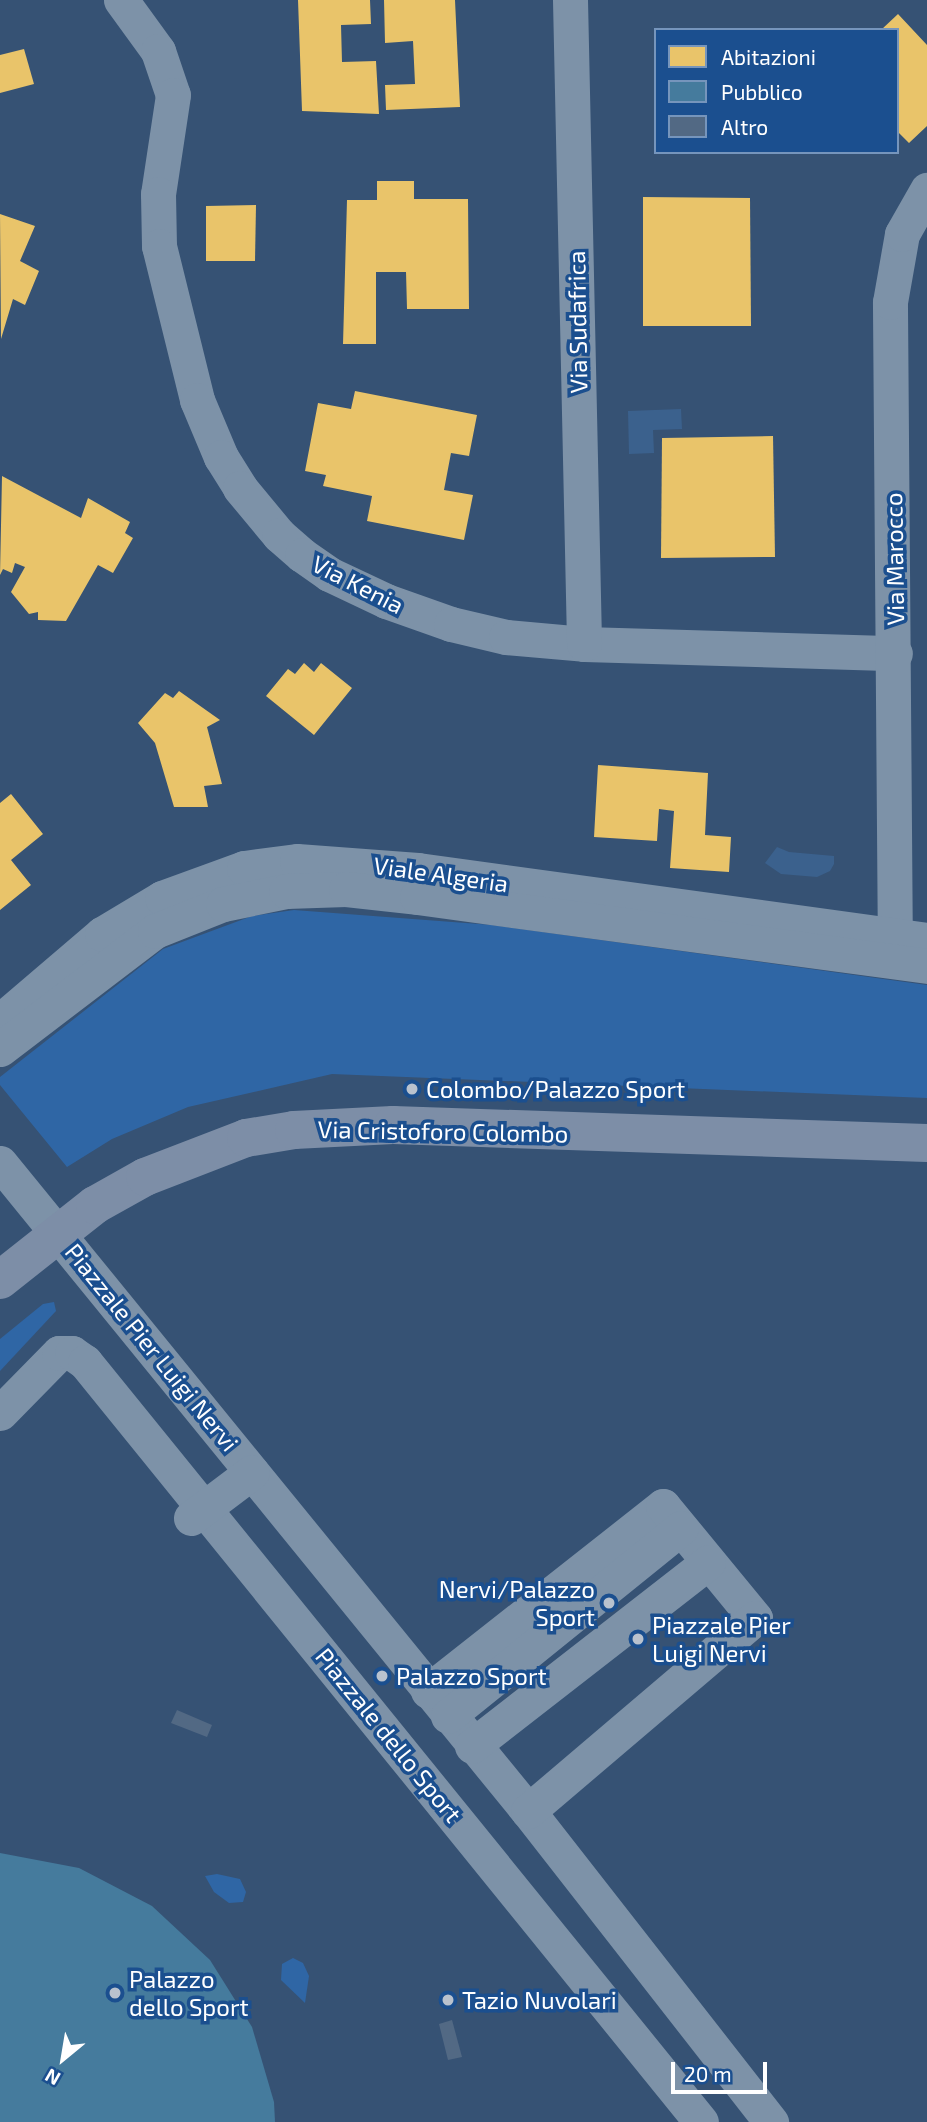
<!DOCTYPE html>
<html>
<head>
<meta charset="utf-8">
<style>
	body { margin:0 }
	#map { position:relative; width:927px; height:2122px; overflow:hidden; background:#365274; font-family:"Exo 2",sans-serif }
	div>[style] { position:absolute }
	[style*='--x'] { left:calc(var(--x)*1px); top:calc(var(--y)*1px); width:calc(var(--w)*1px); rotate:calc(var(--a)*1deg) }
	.green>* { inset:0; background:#2f66a5 }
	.water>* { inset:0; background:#3b618d }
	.homes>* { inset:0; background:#e9c46a }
	.public>* { inset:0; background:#457b9d }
	.building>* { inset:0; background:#526984 }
	.minor>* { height:35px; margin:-17.5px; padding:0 17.5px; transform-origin:17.5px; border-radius:17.5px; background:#7d92a8 }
	.major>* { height:38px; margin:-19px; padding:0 19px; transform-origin:19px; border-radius:19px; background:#7d8ea7 }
	.dots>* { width:19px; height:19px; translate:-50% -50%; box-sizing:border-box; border:4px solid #1b4f8f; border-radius:50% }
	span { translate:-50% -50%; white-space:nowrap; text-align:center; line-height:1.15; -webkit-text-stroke:7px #1b4f8f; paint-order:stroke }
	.street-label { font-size:24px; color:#fff }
	.poi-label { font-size:24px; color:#fff }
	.left { translate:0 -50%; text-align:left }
	.right { translate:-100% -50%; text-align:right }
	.legend { position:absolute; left:654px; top:28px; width:245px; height:126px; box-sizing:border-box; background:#1b4f8f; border:2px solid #7695bc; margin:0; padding:9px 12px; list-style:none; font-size:21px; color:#fff }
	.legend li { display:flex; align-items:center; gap:14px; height:35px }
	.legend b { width:35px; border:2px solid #7695bc }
	.north { position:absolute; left:28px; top:2024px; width:70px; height:70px; -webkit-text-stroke:5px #1b4f8f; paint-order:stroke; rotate:210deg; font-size:19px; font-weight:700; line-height:28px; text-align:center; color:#fff }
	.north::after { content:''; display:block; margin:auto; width:24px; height:32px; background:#fff; clip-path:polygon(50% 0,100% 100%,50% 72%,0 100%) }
	.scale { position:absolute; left:671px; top:2062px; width:96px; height:32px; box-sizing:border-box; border:4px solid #fff; border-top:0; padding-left:9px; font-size:21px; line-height:24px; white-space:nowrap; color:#fff; -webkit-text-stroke:5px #1b4f8f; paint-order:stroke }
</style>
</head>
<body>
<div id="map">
	<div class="green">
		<div style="clip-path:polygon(294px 910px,492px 925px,927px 985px,927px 1098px,332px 1074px,188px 1107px,112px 1139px,67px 1167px,0 1085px,0 1077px,163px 949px,252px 916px)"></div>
		<div style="clip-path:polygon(54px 1302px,56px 1311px,0 1371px,0 1339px,43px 1304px)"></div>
		<div style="clip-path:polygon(217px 1874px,240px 1879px,246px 1892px,243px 1902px,229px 1903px,214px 1892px,205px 1876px)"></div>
		<div style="clip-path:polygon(293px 1958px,303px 1963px,309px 1976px,305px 2003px,281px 1980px,282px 1964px)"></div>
	</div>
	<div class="water">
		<div style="clip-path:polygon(681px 409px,682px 429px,653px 430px,654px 453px,629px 454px,628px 411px)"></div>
		<div style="clip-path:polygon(777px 847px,789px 852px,834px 856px,834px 864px,830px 871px,817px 877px,781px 874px,765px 863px)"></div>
	</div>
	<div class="homes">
		<div style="clip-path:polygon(298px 0,370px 0,371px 24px,341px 25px,342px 62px,376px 61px,379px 114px,302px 111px)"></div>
		<div style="clip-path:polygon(384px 0,455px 0,460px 107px,386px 110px,385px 85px,415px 84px,413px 41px,385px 43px)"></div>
		<div style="clip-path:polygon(898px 14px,927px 45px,927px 126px,909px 143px,897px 131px,897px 30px,881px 30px)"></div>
		<div style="clip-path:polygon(24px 49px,34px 84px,0 93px,0 55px)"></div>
		<div style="clip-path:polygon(377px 181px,414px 181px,414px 199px,468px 199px,469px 309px,407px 309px,406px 272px,376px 272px,376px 344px,343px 344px,347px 200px,377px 200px)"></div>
		<div style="clip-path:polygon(643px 197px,750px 198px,751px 326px,643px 326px)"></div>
		<div style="clip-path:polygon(256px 205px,255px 261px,206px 261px,206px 206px)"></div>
		<div style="clip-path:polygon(0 214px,35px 226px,20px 261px,39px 271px,25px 305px,13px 299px,1px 339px)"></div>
		<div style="clip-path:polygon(355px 391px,477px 415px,469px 456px,451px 453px,444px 490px,473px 495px,464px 540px,367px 521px,372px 496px,323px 486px,326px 475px,305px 471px,318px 403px,351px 409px)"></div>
		<div style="clip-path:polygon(773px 436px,775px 557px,661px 558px,662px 438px)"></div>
		<div style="clip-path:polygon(2px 476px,81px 518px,88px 498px,130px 522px,125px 533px,133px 538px,113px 573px,98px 565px,66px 621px,38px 620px,38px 612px,29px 614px,11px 592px,25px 567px,15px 563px,12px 573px,3px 569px,0 575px)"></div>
		<div style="clip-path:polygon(304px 663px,314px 672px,321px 663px,352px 688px,314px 735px,266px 696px,288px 669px,295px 674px)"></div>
		<div style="clip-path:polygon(179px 691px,220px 720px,207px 727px,222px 784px,204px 786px,208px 807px,174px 807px,155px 743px,138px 723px,165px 693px,173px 698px)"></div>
		<div style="clip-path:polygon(598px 765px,708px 773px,705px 835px,731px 837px,729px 872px,670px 868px,674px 811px,659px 809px,657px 841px,594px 837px)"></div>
		<div style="clip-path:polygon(11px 794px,43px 834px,11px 860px,31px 885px,0 910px,0 803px)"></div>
	</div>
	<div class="public">
		<div style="clip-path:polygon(0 1853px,79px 1868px,152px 1906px,210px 1960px,252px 2027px,274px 2102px,275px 2122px,0 2122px)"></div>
	</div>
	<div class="building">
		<div style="clip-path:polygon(177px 1710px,212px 1725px,207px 1737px,171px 1723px)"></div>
		<div style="clip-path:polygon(452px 2020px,462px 2057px,448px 2060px,439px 2024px)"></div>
	</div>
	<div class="minor">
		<div style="--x:121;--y:0;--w:63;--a:54"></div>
		<div style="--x:158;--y:51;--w:46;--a:71.2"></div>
		<div style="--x:173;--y:95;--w:100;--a:98.6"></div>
		<div style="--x:158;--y:194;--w:52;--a:88.9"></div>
		<div style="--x:159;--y:246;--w:159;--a:76.1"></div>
		<div style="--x:197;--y:400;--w:62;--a:67.2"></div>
		<div style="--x:221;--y:457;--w:36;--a:58"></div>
		<div style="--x:240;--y:488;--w:61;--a:50.3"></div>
		<div style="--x:279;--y:535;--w:30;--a:41"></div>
		<div style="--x:302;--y:555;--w:33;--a:35"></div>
		<div style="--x:329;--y:574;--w:63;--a:25.3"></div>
		<div style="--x:386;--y:601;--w:69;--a:19.5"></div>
		<div style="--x:451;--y:624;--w:57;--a:13.3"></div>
		<div style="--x:506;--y:637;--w:78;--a:5.1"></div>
		<div style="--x:584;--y:644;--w:311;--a:1.7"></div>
		<div style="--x:570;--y:0;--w:644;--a:88.75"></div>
		<div style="--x:895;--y:959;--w:657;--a:-90.44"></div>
		<div style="--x:890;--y:302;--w:69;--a:-80"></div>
		<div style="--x:902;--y:234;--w:51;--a:-60.4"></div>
		<div style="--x:0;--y:1021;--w:134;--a:-40.5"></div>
		<div style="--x:102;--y:934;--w:70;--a:-31"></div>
		<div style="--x:162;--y:898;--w:87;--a:-20.1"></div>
		<div style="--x:244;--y:868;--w:53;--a:-7.5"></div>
		<div style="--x:297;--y:861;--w:121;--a:4.3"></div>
		<div style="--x:418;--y:870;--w:514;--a:7.83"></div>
		<div style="--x:0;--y:1049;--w:195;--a:-37.3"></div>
		<div style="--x:155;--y:931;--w:73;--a:-21.7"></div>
		<div style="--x:223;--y:904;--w:64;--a:-11.7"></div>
		<div style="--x:286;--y:891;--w:60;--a:-1.9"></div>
		<div style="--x:346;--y:889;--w:71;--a:6.4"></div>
		<div style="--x:417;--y:897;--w:515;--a:7.7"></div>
		<div style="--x:0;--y:1163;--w:836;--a:50.83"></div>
		<div style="--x:528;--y:1811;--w:395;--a:52"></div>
		<div style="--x:0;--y:1413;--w:84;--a:-45.5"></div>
		<div style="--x:59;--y:1353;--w:13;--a:0"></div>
		<div style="--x:72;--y:1353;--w:16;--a:35"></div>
		<div style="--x:85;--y:1362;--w:978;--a:50.97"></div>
		<div style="--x:191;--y:1518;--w:76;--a:-37"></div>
		<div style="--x:428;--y:1691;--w:299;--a:-38.2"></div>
		<div style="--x:663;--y:1506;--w:145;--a:50.6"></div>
		<div style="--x:755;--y:1618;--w:298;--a:139.6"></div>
		<div style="--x:448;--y:1716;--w:299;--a:-38.9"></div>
		<div style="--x:472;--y:1746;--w:299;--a:-37.9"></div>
	</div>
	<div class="major">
		<div style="--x:0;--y:1280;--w:121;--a:-38.3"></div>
		<div style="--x:95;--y:1205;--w:57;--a:-29.2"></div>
		<div style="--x:145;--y:1177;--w:108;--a:-21.1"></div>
		<div style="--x:246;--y:1138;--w:49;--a:-9.5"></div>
		<div style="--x:294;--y:1130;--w:99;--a:-2.9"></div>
		<div style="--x:393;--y:1125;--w:534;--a:1.93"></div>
	</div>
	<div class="dots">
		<div style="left:412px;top:1089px;background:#b9c2ce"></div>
		<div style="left:609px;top:1603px;background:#b9c2ce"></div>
		<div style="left:638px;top:1639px;background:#b9c2ce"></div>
		<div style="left:382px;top:1676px;background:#b9c2ce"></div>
		<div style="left:115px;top:1993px;background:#b9c2ce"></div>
		<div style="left:448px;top:2000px;background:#b9c2ce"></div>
	</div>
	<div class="street-label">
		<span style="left:577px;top:322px;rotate:-91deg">Via Sudafrica</span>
		<span style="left:894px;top:559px;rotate:-91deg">Via Marocco</span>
		<span style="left:358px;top:584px;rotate:27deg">Via Kenia</span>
		<span style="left:441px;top:874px;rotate:8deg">Viale Algeria</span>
		<span style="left:443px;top:1131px;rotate:1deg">Via Cristoforo Colombo</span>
		<span style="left:152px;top:1347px;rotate:51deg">Piazzale Pier Luigi Nervi</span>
		<span style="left:389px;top:1735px;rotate:51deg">Piazzale dello Sport</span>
	</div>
	<div class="poi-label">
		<span class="left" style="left:426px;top:1089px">Colombo/Palazzo Sport</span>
		<span class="right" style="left:595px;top:1603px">Nervi/Palazzo<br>Sport</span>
		<span class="left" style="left:652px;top:1639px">Piazzale Pier<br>Luigi Nervi</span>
		<span class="left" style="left:396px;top:1676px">Palazzo Sport</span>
		<span class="left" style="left:129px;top:1993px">Palazzo<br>dello Sport</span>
		<span class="left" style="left:462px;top:2000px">Tazio Nuvolari</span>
	</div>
	<ul class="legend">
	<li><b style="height:19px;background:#e9c46a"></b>Abitazioni</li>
	<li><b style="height:19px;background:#457b9d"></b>Pubblico</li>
	<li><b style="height:19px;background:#526984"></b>Altro</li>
	</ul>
	<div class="north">N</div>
	<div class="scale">20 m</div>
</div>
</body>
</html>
